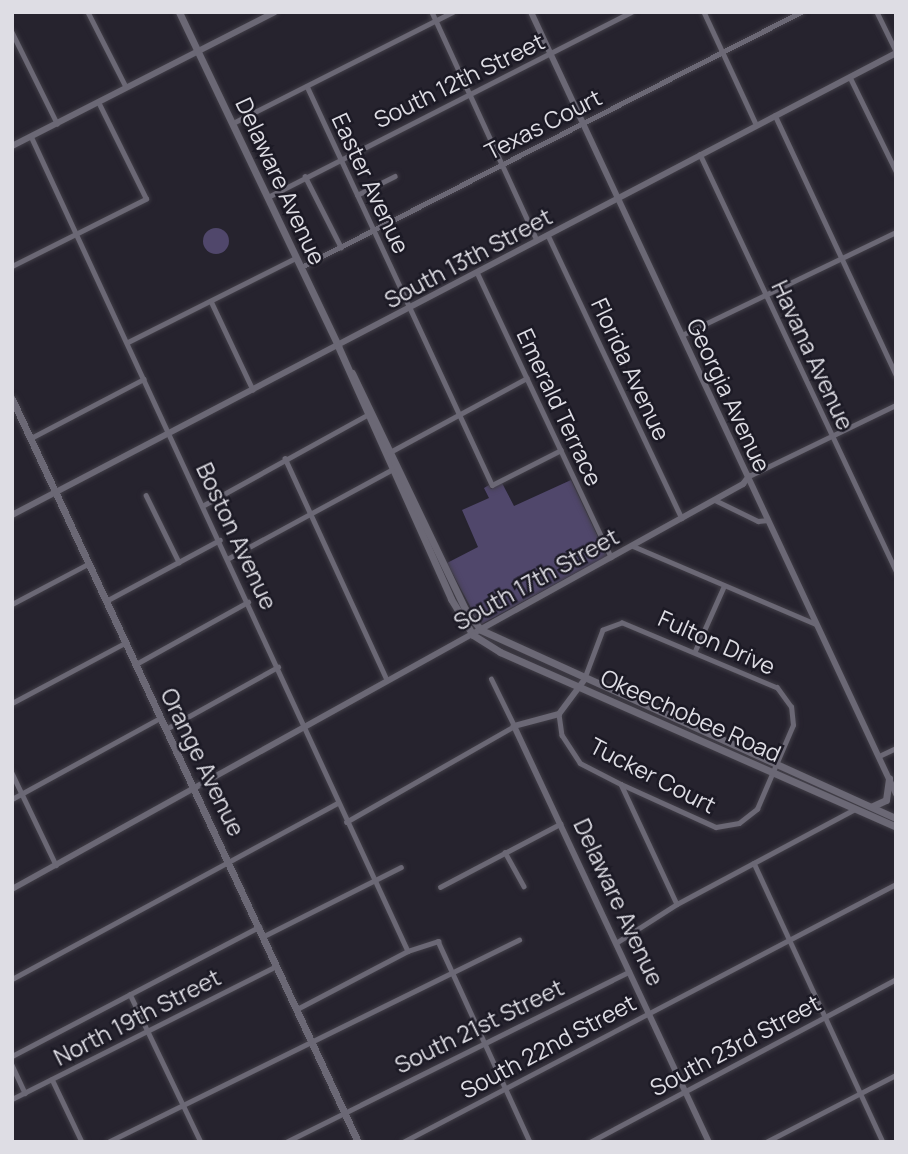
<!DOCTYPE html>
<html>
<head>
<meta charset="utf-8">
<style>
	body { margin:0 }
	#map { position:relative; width:908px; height:1154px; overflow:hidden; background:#26232e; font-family:Manrope,sans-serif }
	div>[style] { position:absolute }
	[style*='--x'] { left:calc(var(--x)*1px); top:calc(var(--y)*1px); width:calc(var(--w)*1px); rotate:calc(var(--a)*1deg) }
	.green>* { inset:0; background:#50476b }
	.round { border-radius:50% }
	.roads { filter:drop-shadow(0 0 2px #413e47) drop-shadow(0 0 2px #413e47) }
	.minor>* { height:4.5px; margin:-2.25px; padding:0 2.25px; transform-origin:2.25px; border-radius:2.25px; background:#6b6875 }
	.tertiary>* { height:6px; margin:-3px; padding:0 3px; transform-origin:3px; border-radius:3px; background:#6b6875 }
	.secondary>* { height:7px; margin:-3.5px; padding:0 3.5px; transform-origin:3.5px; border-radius:3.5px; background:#6b6875 }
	span { translate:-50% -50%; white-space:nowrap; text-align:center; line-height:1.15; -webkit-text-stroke:5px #1c1a25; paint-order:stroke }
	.street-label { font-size:23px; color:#dedde4 }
	.frame { position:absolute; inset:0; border:14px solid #dedde4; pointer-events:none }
</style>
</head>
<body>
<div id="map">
	<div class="green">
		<div class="round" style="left:203px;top:228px;width:26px;height:26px"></div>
		<div style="clip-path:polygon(571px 480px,607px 556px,480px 625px,447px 563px,478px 547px,462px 510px,489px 498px,484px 488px,489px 485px,491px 489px,502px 483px,514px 506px)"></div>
	</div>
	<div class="roads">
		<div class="minor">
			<div style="--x:88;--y:12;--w:84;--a:63.1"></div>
			<div style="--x:432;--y:12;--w:251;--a:65.3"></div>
			<div style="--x:704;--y:12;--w:123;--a:65.1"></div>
			<div style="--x:877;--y:12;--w:43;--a:64"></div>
			<div style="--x:12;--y:32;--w:102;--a:63.7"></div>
			<div style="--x:850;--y:77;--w:105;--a:63.9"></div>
			<div style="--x:307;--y:86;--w:440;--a:65.1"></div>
			<div style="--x:492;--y:485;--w:77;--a:-26.9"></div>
			<div style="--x:775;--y:115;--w:287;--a:65"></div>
			<div style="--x:233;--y:123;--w:246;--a:-26.8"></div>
			<div style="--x:31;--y:136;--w:898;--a:65.18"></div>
			<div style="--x:700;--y:154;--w:461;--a:64.8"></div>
			<div style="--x:305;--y:176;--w:80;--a:63.1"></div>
			<div style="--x:357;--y:195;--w:42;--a:-26.6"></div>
			<div style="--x:268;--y:197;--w:407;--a:-27"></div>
			<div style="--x:548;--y:235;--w:313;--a:64.7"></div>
			<div style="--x:12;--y:266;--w:150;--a:-26.6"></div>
			<div style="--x:146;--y:199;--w:108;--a:-116.3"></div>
			<div style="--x:301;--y:267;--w:561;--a:-27.02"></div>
			<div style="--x:477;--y:272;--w:315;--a:64.8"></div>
			<div style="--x:211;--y:301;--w:98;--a:64.7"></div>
			<div style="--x:682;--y:335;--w:237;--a:-25.7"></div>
			<div style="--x:128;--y:342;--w:188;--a:-26.6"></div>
			<div style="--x:31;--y:438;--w:127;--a:-27.6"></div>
			<div style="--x:392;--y:451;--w:153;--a:-28.4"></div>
			<div style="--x:285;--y:458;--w:244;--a:65.3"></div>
			<div style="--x:749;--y:476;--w:163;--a:-25.8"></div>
			<div style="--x:146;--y:495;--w:75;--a:63.8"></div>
			<div style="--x:715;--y:500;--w:48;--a:26"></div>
			<div style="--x:758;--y:521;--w:10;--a:-6"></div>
			<div style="--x:204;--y:505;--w:188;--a:-28.9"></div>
			<div style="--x:633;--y:546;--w:199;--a:23.1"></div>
			<div style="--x:229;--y:558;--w:184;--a:-28.5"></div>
			<div style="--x:106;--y:601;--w:129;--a:-28.2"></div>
			<div style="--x:12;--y:604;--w:86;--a:-27.8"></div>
			<div style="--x:695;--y:651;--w:71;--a:-66"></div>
			<div style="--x:136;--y:664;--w:128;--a:-29"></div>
			<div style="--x:12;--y:703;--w:128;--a:-28"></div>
			<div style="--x:559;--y:714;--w:21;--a:82"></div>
			<div style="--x:562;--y:735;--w:33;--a:57"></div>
			<div style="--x:580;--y:763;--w:46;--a:27.1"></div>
			<div style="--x:621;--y:784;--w:104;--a:24.4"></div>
			<div style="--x:716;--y:827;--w:23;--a:-10"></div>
			<div style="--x:739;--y:823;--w:23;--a:-38"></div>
			<div style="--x:757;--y:809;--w:91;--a:-66.8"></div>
			<div style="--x:793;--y:725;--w:18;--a:-96"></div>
			<div style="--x:791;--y:707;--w:24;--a:-126"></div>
			<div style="--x:777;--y:688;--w:168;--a:-157.2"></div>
			<div style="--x:622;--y:623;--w:20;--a:160"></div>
			<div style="--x:603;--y:630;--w:51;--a:110.6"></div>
			<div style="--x:166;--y:729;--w:128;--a:-29"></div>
			<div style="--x:879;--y:756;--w:19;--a:-25"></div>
			<div style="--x:12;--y:773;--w:102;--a:64.4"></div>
			<div style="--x:621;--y:784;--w:132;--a:65"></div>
			<div style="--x:12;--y:799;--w:169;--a:-28.7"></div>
			<div style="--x:346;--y:822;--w:193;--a:-29.7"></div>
			<div style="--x:514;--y:726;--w:52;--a:-116.1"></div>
			<div style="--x:505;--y:852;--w:39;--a:61"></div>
			<div style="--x:754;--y:863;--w:307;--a:65.2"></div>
			<div style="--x:440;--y:887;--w:136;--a:-27.7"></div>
			<div style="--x:264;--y:936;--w:153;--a:-26.7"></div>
			<div style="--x:616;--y:943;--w:72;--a:-32.6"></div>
			<div style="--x:677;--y:904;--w:200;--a:-28.1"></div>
			<div style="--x:12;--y:979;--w:370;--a:-28.4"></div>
			<div style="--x:130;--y:994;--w:164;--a:64.4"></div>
			<div style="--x:297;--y:1009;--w:125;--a:-27.6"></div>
			<div style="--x:408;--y:951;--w:32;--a:-18"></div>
			<div style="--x:438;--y:941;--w:221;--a:65.4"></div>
			<div style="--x:12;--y:1056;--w:279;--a:-27.6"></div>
			<div style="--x:12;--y:1065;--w:31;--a:65"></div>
			<div style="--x:52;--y:1079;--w:70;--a:64.5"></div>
			<div style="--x:12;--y:1099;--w:296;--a:-26.7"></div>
			<div style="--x:108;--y:1142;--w:458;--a:-26.2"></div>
			<div style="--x:286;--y:1142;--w:383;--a:-26.4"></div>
			<div style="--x:403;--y:1142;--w:556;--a:-27.62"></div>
			<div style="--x:590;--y:1142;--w:347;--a:-28"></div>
			<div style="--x:766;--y:1142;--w:146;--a:-27.3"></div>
		</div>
		<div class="tertiary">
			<div style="--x:531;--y:12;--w:863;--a:64.98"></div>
			<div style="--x:12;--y:146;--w:295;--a:-27"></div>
			<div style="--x:12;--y:515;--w:997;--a:-27.59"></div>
			<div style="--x:585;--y:679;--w:44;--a:126.6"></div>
			<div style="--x:559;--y:714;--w:47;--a:165.1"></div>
			<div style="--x:514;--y:726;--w:459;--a:64.9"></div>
			<div style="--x:12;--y:889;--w:836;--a:-28.99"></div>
			<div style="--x:743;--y:484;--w:10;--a:-53"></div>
		</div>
		<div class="secondary">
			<div style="--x:179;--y:12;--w:370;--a:64.5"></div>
			<div style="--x:338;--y:346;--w:277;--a:65.9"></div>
			<div style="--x:451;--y:599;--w:42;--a:58.6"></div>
			<div style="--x:473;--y:635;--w:32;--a:32"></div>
			<div style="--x:500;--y:652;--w:433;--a:23.8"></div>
			<div style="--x:352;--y:373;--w:262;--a:64.4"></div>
			<div style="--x:465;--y:609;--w:26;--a:53"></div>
			<div style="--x:481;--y:630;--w:456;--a:24.4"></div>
			<div style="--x:12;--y:399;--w:820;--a:65.03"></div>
			<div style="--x:873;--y:806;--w:14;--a:-25"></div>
			<div style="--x:886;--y:800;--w:22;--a:-82"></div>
		</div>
	</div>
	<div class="street-label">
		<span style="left:459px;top:80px;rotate:-26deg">South 12th Street</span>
		<span style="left:543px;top:124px;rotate:-27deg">Texas Court</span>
		<span style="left:281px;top:181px;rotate:65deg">Delaware Avenue</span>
		<span style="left:371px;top:183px;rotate:65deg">Easter Avenue</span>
		<span style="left:468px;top:258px;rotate:-28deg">South 13th Street</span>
		<span style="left:813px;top:355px;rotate:65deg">Havana Avenue</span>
		<span style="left:631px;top:369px;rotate:65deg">Florida Avenue</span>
		<span style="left:729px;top:395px;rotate:65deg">Georgia Avenue</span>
		<span style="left:560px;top:407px;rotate:65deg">Emerald Terrace</span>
		<span style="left:237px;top:536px;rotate:65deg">Boston Avenue</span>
		<span style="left:536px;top:579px;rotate:-29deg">South 17th Street</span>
		<span style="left:717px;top:642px;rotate:24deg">Fulton Drive</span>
		<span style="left:691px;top:715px;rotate:24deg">Okeechobee Road</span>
		<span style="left:203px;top:762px;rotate:64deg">Orange Avenue</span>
		<span style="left:653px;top:775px;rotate:27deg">Tucker Court</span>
		<span style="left:619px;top:902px;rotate:65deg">Delaware Avenue</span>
		<span style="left:137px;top:1017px;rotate:-27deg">North 19th Street</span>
		<span style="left:479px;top:1026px;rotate:-26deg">South 21st Street</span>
		<span style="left:735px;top:1045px;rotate:-28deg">South 23rd Street</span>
		<span style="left:548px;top:1046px;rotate:-28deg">South 22nd Street</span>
	</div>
	<div class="frame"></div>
</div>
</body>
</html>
